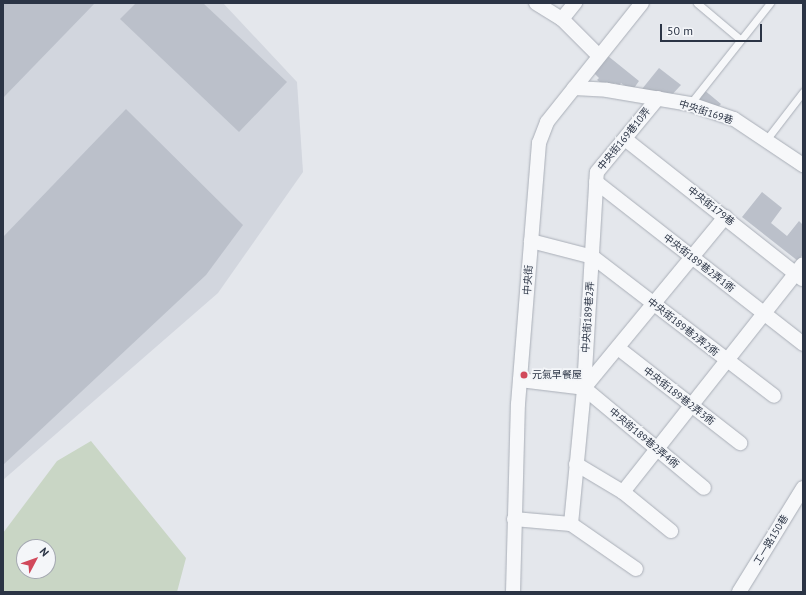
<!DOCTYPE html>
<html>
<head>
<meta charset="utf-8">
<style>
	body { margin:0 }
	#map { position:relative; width:806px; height:595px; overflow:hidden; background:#e4e7ec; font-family:"PT Sans","Noto Sans TC",sans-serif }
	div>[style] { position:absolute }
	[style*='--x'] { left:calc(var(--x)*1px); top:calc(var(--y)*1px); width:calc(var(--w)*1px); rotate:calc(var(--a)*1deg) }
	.built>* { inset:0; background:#d2d6de }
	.green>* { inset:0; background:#c9d6c5 }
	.building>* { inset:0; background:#bbc0ca }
	.roads { filter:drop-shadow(0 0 1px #a9aeb7) drop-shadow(0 0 1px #a9aeb7) }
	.service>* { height:7px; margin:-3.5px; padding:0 3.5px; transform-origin:3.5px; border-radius:3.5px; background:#f7f8fa }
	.minor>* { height:14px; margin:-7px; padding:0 7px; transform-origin:7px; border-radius:7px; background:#f7f8fa }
	.dots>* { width:11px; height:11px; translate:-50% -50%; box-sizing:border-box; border:2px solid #f4f6f9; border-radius:50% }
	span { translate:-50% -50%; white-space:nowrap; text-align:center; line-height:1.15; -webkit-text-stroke:3.5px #f4f6f9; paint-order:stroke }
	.street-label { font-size:10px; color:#2b3445 }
	.poi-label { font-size:10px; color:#2b3445 }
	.left { translate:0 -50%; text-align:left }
	.frame { position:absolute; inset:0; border:4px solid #2b3445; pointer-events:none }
	.north { position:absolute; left:16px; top:539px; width:40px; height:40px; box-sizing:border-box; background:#f4f6f9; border:1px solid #a4a8b1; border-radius:50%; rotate:49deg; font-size:11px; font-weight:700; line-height:16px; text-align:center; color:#2b3445 }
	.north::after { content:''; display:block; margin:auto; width:14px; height:18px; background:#d1495b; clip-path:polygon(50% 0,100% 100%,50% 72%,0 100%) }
	.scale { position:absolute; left:660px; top:24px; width:102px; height:18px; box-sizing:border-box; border:2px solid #2b3445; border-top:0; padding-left:5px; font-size:12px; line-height:14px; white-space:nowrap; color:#2b3445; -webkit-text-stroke:3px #f4f6f9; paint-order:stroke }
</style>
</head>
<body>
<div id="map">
	<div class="built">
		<div style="clip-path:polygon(3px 3px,223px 3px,297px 82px,303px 172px,218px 293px,3px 480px)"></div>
	</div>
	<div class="green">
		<div style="clip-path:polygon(evenodd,91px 441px,186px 558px,177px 592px,3px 592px,3px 533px,57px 461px,91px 441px,24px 547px,48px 547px,48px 571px,24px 571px,24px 547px)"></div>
	</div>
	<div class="building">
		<div style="clip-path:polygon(3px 3px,95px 3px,3px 98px)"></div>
		<div style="clip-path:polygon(136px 3px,203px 3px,287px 82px,239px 132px,120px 19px)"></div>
		<div style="clip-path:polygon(608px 56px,639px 81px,632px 91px,621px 83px,619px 86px,615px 83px,612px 86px,607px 82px,604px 85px,597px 80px,599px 78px,594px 73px)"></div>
		<div style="clip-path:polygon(659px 68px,681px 85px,668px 99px,642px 89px)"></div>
		<div style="clip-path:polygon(703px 89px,721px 104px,716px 109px,699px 101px,701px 97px,698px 95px)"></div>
		<div style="clip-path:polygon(126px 109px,243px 225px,206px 275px,3px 465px,3px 237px)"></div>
		<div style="clip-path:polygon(762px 192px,782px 208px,771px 223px,787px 236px,799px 221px,803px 225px,803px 254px,798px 261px,742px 217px)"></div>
	</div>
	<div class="roads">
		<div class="service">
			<div style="--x:697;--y:3;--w:57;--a:40.1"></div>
			<div style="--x:690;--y:104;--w:129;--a:-51.6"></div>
			<div style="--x:766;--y:140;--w:61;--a:-52.4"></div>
		</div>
		<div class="minor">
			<div style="--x:536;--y:3;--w:31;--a:32"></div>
			<div style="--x:562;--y:19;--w:52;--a:45"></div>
			<div style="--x:562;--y:19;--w:21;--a:-51"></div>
			<div style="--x:574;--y:88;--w:33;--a:3"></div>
			<div style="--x:607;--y:90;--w:84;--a:9.6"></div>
			<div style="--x:690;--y:104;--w:46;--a:18.8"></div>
			<div style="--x:734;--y:119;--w:83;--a:33.7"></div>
			<div style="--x:625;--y:139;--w:226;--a:38.3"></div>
			<div style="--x:596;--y:182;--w:263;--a:38"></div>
			<div style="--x:531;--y:241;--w:64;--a:14.5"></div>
			<div style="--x:593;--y:257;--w:228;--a:37.5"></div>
			<div style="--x:618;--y:348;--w:155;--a:37.9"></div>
			<div style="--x:520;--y:380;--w:64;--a:7.1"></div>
			<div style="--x:584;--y:388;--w:222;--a:-50.5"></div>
			<div style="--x:584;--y:388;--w:156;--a:39.8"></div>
			<div style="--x:576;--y:464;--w:55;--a:30.8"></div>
			<div style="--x:623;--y:492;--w:62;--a:39.1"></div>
			<div style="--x:623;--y:492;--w:290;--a:-51.7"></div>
			<div style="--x:514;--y:519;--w:57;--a:5"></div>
			<div style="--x:571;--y:524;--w:79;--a:34.7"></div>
			<div style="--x:571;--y:524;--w:137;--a:-84.5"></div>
			<div style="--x:584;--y:388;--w:216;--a:-86.6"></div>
			<div style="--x:597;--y:172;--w:96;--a:-50.5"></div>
			<div style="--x:513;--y:592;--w:188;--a:-88.5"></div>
			<div style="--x:518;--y:404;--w:262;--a:-85.4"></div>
			<div style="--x:539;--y:143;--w:22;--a:-69"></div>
			<div style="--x:547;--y:122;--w:152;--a:-51.4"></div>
			<div style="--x:739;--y:592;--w:122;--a:-58.4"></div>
		</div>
	</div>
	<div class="dots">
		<div style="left:524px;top:375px;background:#d1495b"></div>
	</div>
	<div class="street-label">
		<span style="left:706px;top:112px;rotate:18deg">中央街169巷</span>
		<span style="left:624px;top:139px;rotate:-51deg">中央街169巷10弄</span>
		<span style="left:711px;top:206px;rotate:38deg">中央街179巷</span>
		<span style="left:699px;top:263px;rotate:38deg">中央街189巷2弄1衖</span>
		<span style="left:528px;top:280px;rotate:-86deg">中央街</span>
		<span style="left:588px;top:317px;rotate:-86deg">中央街189巷2弄</span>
		<span style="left:683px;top:327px;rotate:38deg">中央街189巷2弄2衖</span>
		<span style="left:679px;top:396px;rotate:38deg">中央街189巷2弄3衖</span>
		<span style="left:644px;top:438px;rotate:40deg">中央街189巷2弄4衖</span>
		<span style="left:771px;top:540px;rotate:-59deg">工一路150巷</span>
	</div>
	<div class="poi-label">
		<span class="left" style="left:532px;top:375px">元氣早餐屋</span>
	</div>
	<div class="frame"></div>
	<div class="north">N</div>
	<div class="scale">50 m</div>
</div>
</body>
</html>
